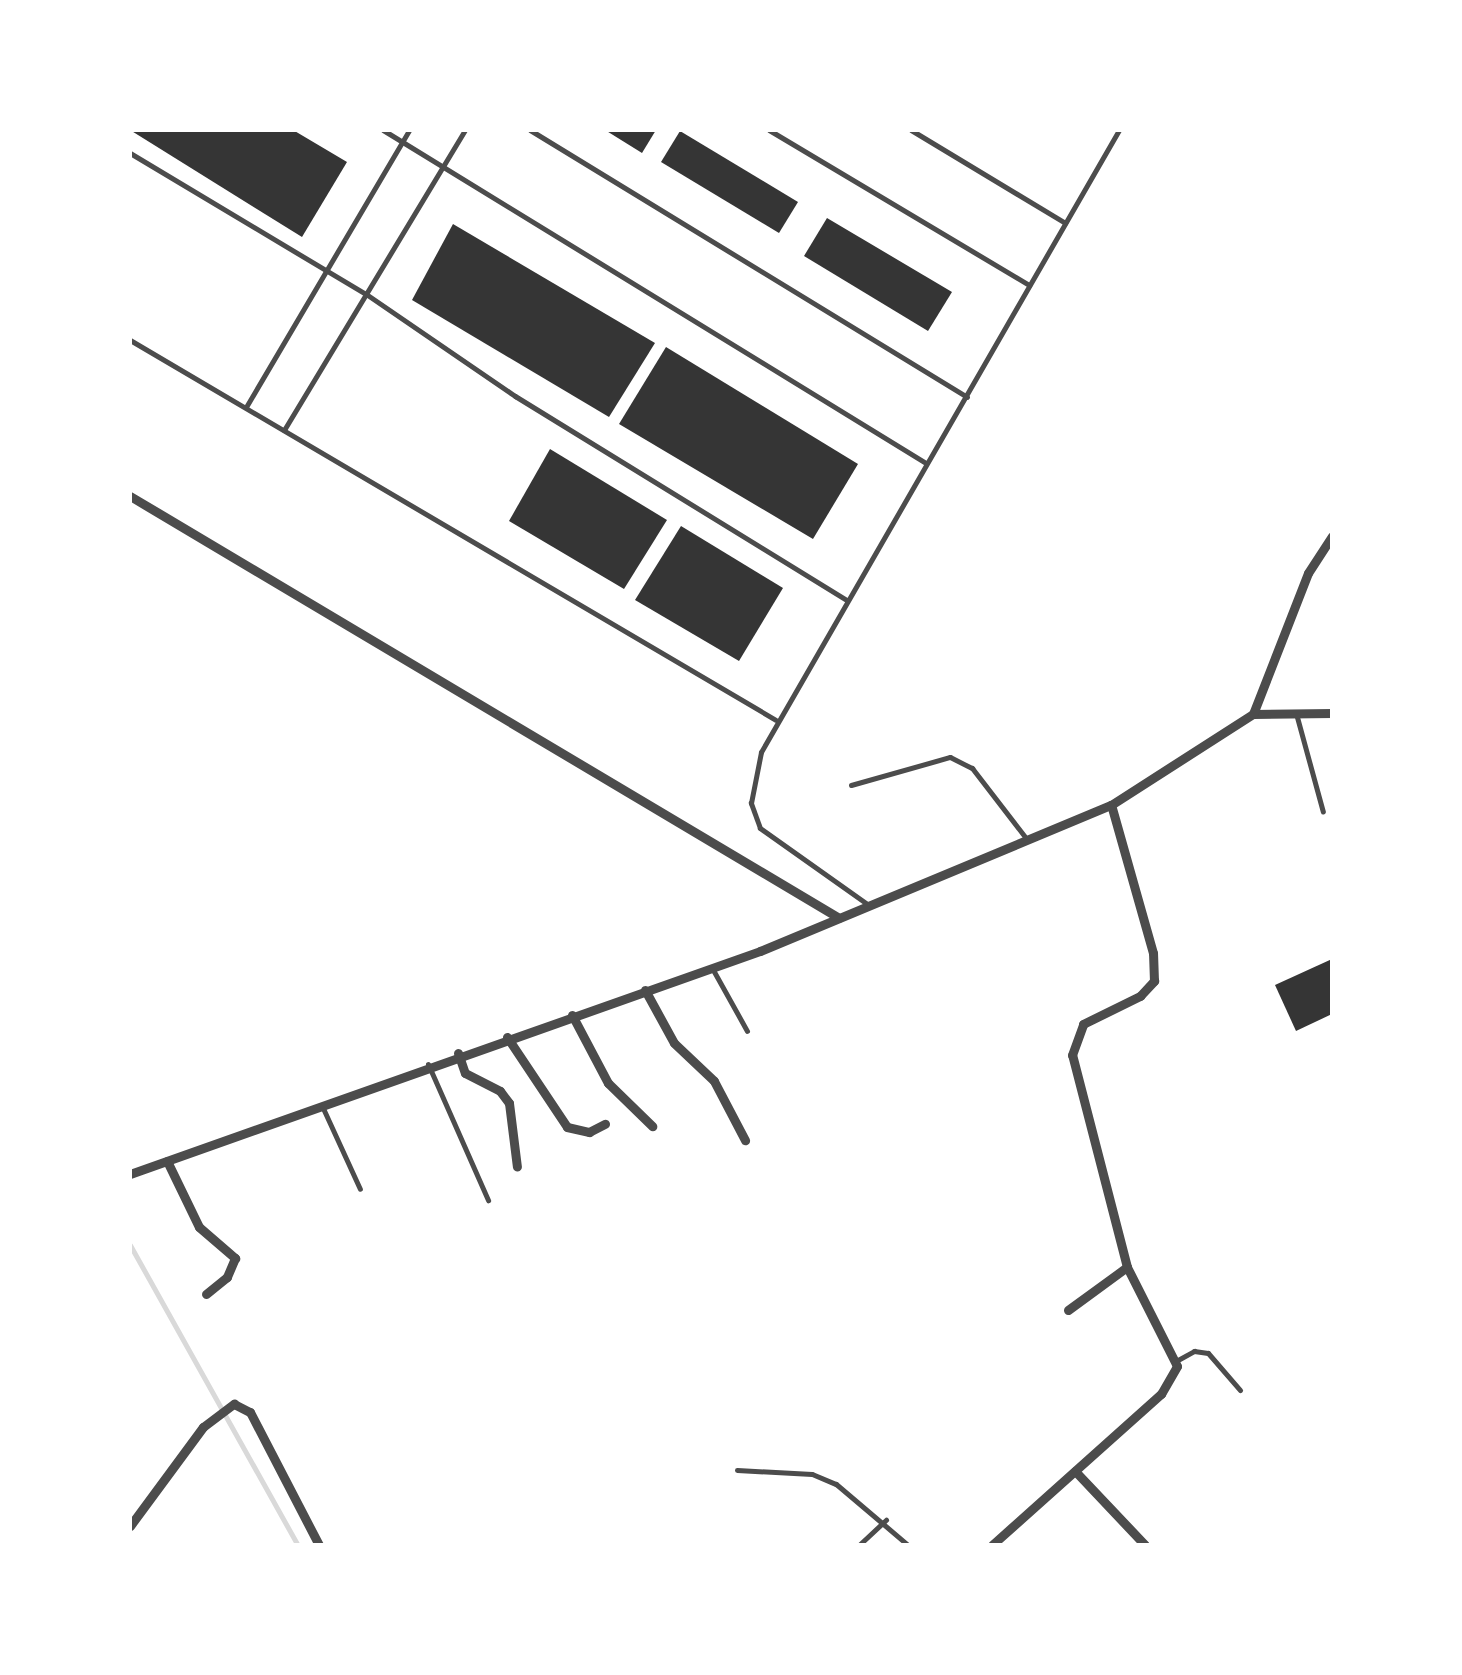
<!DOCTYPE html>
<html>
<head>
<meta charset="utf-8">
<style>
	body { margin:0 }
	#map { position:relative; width:1462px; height:1675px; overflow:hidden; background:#fff; font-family:"PT Sans Narrow",sans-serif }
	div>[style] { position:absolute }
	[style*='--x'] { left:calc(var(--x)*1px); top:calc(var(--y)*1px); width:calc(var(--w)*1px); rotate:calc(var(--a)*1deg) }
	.stream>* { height:5px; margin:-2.5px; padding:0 2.5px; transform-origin:2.5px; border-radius:2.5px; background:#d9d9d9 }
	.building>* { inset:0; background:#353535 }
	.service>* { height:5px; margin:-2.5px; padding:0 2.5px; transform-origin:2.5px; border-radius:2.5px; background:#4c4c4c }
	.minor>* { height:9px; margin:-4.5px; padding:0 4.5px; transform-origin:4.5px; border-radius:4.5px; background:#4c4c4c }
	span { translate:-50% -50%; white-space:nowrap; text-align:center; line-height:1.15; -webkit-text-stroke:8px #fff; paint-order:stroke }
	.frame { position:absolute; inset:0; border:132px solid #fff; pointer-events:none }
</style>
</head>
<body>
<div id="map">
	<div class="stream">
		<div style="--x:130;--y:1245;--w:344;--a:60.8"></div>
	</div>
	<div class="building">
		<div style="clip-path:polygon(130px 130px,293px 130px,347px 162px,302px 237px)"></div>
		<div style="clip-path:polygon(605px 130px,656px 130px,642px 153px)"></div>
		<div style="clip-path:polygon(680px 131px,798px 202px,779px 233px,661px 162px)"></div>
		<div style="clip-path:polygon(827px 218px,952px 292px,928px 331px,804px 256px)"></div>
		<div style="clip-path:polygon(453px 224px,655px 343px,609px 417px,412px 300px)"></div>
		<div style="clip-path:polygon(666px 347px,858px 464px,813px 539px,619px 424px)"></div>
		<div style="clip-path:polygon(550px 449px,667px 520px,624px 589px,509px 521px)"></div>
		<div style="clip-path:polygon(681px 526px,783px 588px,739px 661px,635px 600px)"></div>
		<div style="clip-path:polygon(1332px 959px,1332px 1014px,1296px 1031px,1275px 985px)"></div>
	</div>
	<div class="service">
		<div style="--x:383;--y:130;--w:637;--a:31.52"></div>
		<div style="--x:530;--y:130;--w:512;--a:31.42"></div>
		<div style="--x:769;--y:130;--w:303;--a:30.8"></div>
		<div style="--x:911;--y:130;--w:180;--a:31.1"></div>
		<div style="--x:130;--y:153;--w:275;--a:30.9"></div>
		<div style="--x:366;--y:294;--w:181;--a:34.4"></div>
		<div style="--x:515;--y:396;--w:389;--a:31.6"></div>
		<div style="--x:130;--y:340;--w:749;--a:30.47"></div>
		<div style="--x:246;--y:407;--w:321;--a:-59.5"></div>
		<div style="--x:284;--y:430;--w:350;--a:-58.9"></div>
		<div style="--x:1297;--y:717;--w:98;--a:74.7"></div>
		<div style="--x:851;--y:785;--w:103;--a:-15.8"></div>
		<div style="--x:950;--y:757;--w:25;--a:27"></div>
		<div style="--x:972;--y:768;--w:88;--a:52.4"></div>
		<div style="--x:870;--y:906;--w:135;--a:-144.7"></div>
		<div style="--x:760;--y:828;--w:27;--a:-110"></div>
		<div style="--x:751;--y:803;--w:52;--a:-78.9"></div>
		<div style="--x:761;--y:752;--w:718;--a:-60.08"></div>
		<div style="--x:712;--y:968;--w:72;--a:60.9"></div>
		<div style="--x:428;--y:1064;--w:149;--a:66.2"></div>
		<div style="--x:322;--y:1106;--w:91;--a:65.4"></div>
		<div style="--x:1176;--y:1361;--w:21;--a:-29"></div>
		<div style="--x:1194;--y:1351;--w:14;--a:8"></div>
		<div style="--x:1208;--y:1353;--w:49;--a:49.1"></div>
		<div style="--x:737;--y:1470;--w:75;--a:3.1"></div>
		<div style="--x:812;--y:1474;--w:26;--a:23"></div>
		<div style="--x:836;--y:1484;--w:94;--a:40.3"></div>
		<div style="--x:859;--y:1545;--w:37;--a:-43"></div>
	</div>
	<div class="minor">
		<div style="--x:130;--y:496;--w:825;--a:30.76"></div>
		<div style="--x:1253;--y:714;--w:79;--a:-0.7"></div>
		<div style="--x:645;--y:990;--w:60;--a:61.3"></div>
		<div style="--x:674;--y:1043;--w:55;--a:43.5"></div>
		<div style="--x:714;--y:1081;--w:67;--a:62.3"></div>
		<div style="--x:572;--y:1015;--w:77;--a:62.1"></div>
		<div style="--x:608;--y:1083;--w:62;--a:44.3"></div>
		<div style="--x:507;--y:1037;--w:108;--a:56.3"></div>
		<div style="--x:567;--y:1127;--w:23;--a:13"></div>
		<div style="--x:589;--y:1132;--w:18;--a:-27"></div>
		<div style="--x:458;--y:1053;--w:21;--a:71"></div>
		<div style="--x:465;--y:1073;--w:39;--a:27"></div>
		<div style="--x:500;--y:1091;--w:15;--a:53"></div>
		<div style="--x:509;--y:1103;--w:64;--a:82.9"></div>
		<div style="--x:167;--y:1161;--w:73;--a:64.1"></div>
		<div style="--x:199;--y:1227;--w:48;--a:40.7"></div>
		<div style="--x:235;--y:1258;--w:21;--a:113"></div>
		<div style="--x:227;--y:1277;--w:27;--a:141"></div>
		<div style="--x:130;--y:1174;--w:668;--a:-19.49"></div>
		<div style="--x:760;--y:951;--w:380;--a:-22.6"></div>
		<div style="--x:1111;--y:805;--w:169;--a:-32.7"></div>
		<div style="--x:1253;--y:714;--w:151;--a:-68.7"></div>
		<div style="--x:1308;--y:573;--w:44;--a:-57"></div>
		<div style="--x:1068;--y:1310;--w:73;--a:-36.1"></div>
		<div style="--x:1075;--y:1471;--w:102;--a:46.6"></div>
		<div style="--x:130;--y:1526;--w:123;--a:-53.6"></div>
		<div style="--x:203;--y:1427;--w:39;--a:-37"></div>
		<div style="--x:234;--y:1404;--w:18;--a:27"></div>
		<div style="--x:250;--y:1412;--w:150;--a:62.6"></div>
		<div style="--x:992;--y:1545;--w:227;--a:-41.8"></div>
		<div style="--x:1161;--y:1394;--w:32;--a:-60"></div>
		<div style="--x:1177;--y:1366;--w:111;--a:-116.8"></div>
		<div style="--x:1127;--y:1267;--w:219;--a:-104.5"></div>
		<div style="--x:1072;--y:1055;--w:33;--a:-70"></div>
		<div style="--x:1083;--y:1024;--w:64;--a:-26.2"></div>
		<div style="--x:1140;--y:996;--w:21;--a:-47"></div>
		<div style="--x:1154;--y:981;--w:28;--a:-92"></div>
		<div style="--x:1153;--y:953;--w:154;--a:-105.8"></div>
	</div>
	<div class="frame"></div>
</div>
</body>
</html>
